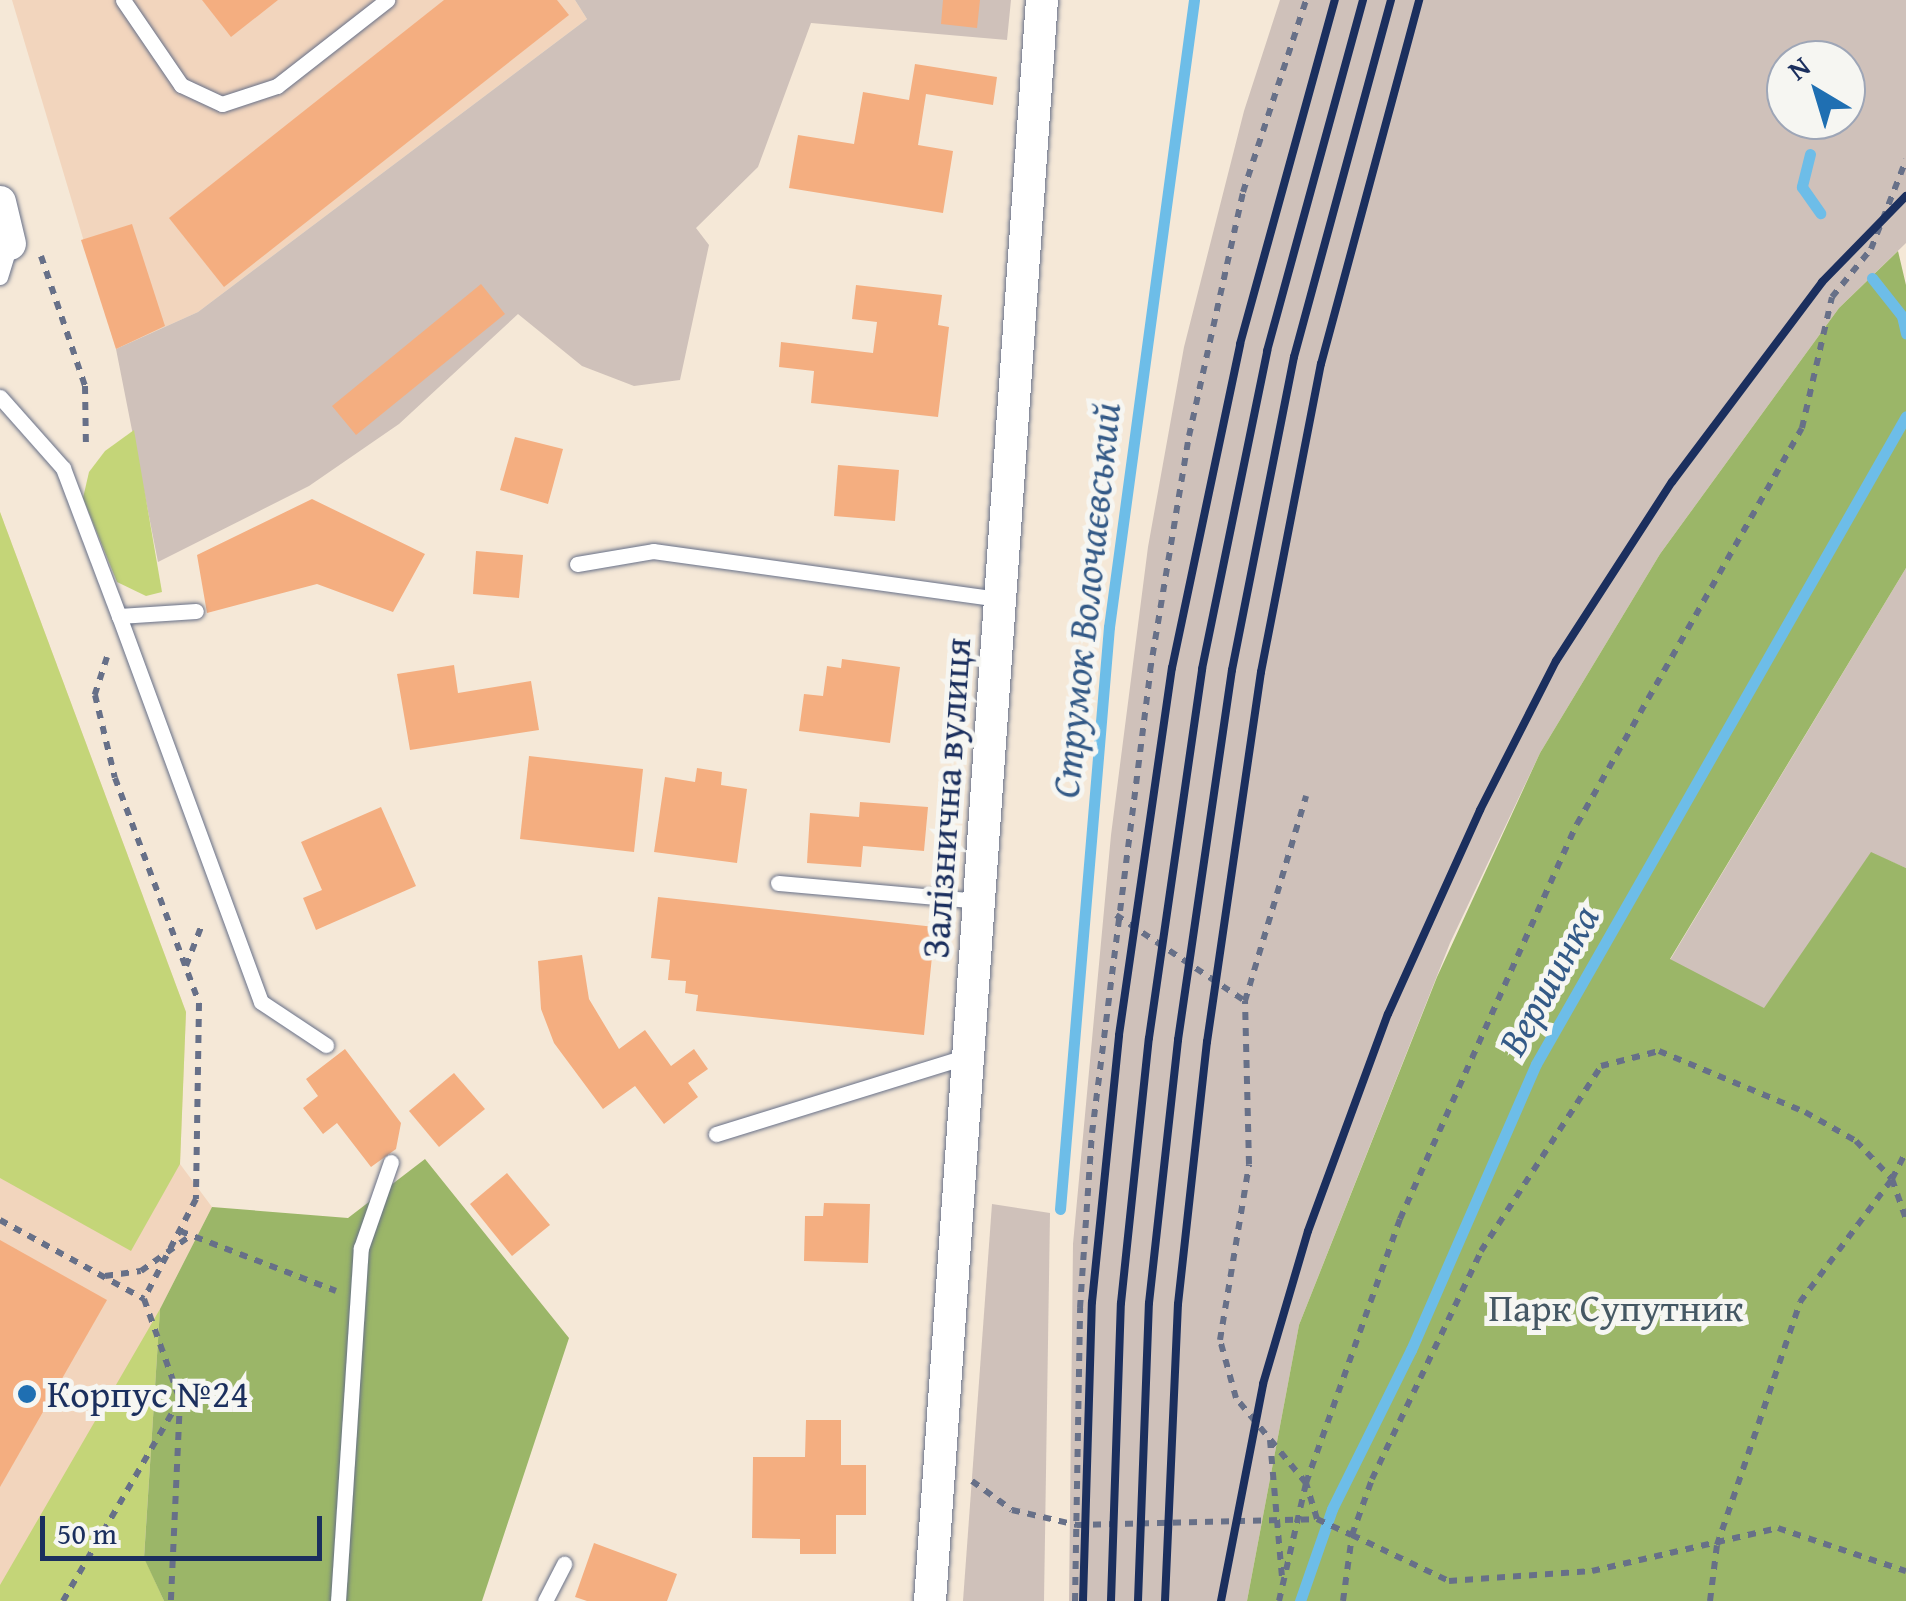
<!DOCTYPE html>
<html>
<head>
<meta charset="utf-8">
<style>
	body { margin:0 }
	#map { position:relative; width:1906px; height:1601px; overflow:hidden; background:#f5e8d7; font-family:"Gentium Book Plus",serif }
	div>[style] { position:absolute }
	[style*='--x'] { left:calc(var(--x)*1px); top:calc(var(--y)*1px); width:calc(var(--w)*1px); rotate:calc(var(--a)*1deg) }
	.built>* { inset:0; background:#f2d5bd }
	.industrial>* { inset:0; background:#cfc1ba }
	.green>* { inset:0; background:#c4d578 }
	.forest>* { inset:0; background:#9bb668 }
	.stream>* { height:11px; margin:-5.5px; padding:0 5.5px; transform-origin:5.5px; border-radius:5.5px; background:#6dbde8 }
	.building>* { inset:0; background:#f4ae80 }
	.path>* { height:6px; margin-top:-3px; transform-origin:0; background:repeating-linear-gradient(90deg,#677088 0 8px,transparent 0 16px) }
	.roads { filter:drop-shadow(0 0 2px #677088) drop-shadow(0 0 2px #677088) }
	.service>* { height:15px; margin:-7.5px; padding:0 7.5px; transform-origin:7.5px; border-radius:7.5px; background:#fff }
	.minor>* { height:32px; margin:-16px; padding:0 16px; transform-origin:16px; border-radius:16px; background:#fff }
	.rail>* { height:8px; margin:-4px; padding:0 4px; transform-origin:4px; border-radius:4px; background:#1b2f5e }
	.dots>* { width:28px; height:28px; translate:-50% -50%; box-sizing:border-box; border:5px solid #f6f6f2; border-radius:50% }
	span { translate:-50% -50%; white-space:nowrap; text-align:center; line-height:1.15; -webkit-text-stroke:10px #f6f6f2; paint-order:stroke }
	.street-label { font-size:38px; color:#1b2f5e }
	.park-label { font-size:38px; color:#455864 }
	.poi-label { font-size:38px; color:#1b2f5e }
	.left { translate:0 -50%; text-align:left }
	.water-label { font-size:40px; color:#345a87; font-style:italic }
	.north { position:absolute; left:1766px; top:40px; width:100px; height:100px; box-sizing:border-box; background:#f6f6f2; border:2px solid #9ea6b7; border-radius:50%; rotate:322deg; font-size:28px; font-weight:700; line-height:40px; text-align:center; color:#1b2f5e }
	.north::after { content:''; display:block; margin:auto; width:35px; height:45px; background:#1f6fb2; clip-path:polygon(50% 0,100% 100%,50% 72%,0 100%) }
	.scale { position:absolute; left:40px; top:1516px; width:282px; height:45px; box-sizing:border-box; border:5px solid #1b2f5e; border-top:0; padding-left:12px; font-size:30px; line-height:35px; white-space:nowrap; color:#1b2f5e; -webkit-text-stroke:8px #f6f6f2; paint-order:stroke }
</style>
</head>
<body>
<div id="map">
	<div class="built">
		<div style="clip-path:polygon(12px 0,575px 0,587px 19px,198px 312px,116px 349px)"></div>
		<div style="clip-path:polygon(0 512px,186px 1012px,180px 1164px,212px 1207px,160px 1309px,144px 1557px,164px 1601px,0 1601px)"></div>
	</div>
	<div class="industrial">
		<div style="clip-path:polygon(575px 0,1011px 0,1007px 40px,811px 23px,758px 167px,696px 228px,709px 245px,680px 380px,634px 386px,582px 366px,518px 314px,399px 424px,309px 486px,158px 562px,116px 349px,198px 312px,587px 19px)"></div>
		<div style="clip-path:polygon(evenodd,1280px 0,1906px 0,1906px 243px,1839px 308px,1660px 554px,1540px 753px,1450px 943px,1299px 1325px,1247px 1601px,1069px 1601px,1073px 1244px,1111px 835px,1148px 547px,1184px 347px,1244px 111px,1280px 0,1786px 60px,1846px 60px,1846px 120px,1786px 120px,1786px 60px)"></div>
		<div style="clip-path:polygon(1906px 568px,1906px 868px,1871px 853px,1764px 1009px,1670px 960px)"></div>
		<div style="clip-path:polygon(992px 1204px,1050px 1213px,1044px 1601px,963px 1601px)"></div>
	</div>
	<div class="green">
		<div style="clip-path:polygon(134px 430px,162px 592px,146px 596px,117px 582px,83px 498px,89px 472px,105px 451px)"></div>
		<div style="clip-path:polygon(0 512px,186px 1012px,180px 1164px,131px 1251px,0 1178px)"></div>
		<div style="clip-path:polygon(160px 1309px,144px 1557px,164px 1601px,0 1601px,0 1585px)"></div>
	</div>
	<div class="forest">
		<div style="clip-path:polygon(1898px 251px,1906px 285px,1906px 568px,1670px 959px,1764px 1008px,1871px 852px,1906px 868px,1906px 1601px,1247px 1601px,1299px 1325px,1437px 977px,1540px 753px,1660px 554px,1839px 308px)"></div>
		<div style="clip-path:polygon(425px 1159px,569px 1338px,482px 1601px,164px 1601px,144px 1558px,160px 1309px,212px 1207px,348px 1218px)"></div>
	</div>
	<div class="stream">
		<div style="--x:1810;--y:154;--w:34;--a:104"></div>
		<div style="--x:1802;--y:187;--w:32;--a:55"></div>
		<div style="--x:1872;--y:278;--w:48;--a:51.7"></div>
		<div style="--x:1902;--y:316;--w:18;--a:77"></div>
		<div style="--x:1060;--y:1209;--w:584;--a:-85.19"></div>
		<div style="--x:1109;--y:627;--w:633;--a:-82.28"></div>
		<div style="--x:1300;--y:1601;--w:97;--a:-70.8"></div>
		<div style="--x:1332;--y:1509;--w:178;--a:-63.6"></div>
		<div style="--x:1411;--y:1350;--w:312;--a:-66.4"></div>
		<div style="--x:1536;--y:1064;--w:746;--a:-60.27"></div>
	</div>
	<div class="building">
		<div style="clip-path:polygon(202px 0,278px 0,231px 37px)"></div>
		<div style="clip-path:polygon(444px 0,557px 0,569px 15px,224px 287px,169px 218px)"></div>
		<div style="clip-path:polygon(943px 0,980px 0,977px 28px,941px 24px)"></div>
		<div style="clip-path:polygon(915px 64px,997px 77px,993px 105px,926px 94px,918px 145px,953px 151px,943px 213px,789px 188px,798px 135px,854px 144px,863px 92px,909px 100px)"></div>
		<div style="clip-path:polygon(132px 224px,165px 326px,116px 349px,81px 240px)"></div>
		<div style="clip-path:polygon(481px 284px,505px 314px,356px 435px,332px 406px)"></div>
		<div style="clip-path:polygon(856px 285px,942px 295px,938px 325px,949px 327px,938px 417px,811px 403px,814px 371px,779px 367px,781px 342px,873px 353px,877px 322px,852px 319px)"></div>
		<div style="clip-path:polygon(515px 437px,563px 449px,548px 504px,500px 490px)"></div>
		<div style="clip-path:polygon(838px 465px,899px 470px,895px 521px,834px 516px)"></div>
		<div style="clip-path:polygon(312px 499px,425px 554px,393px 612px,317px 584px,207px 613px,197px 555px)"></div>
		<div style="clip-path:polygon(476px 551px,523px 555px,519px 598px,473px 594px)"></div>
		<div style="clip-path:polygon(842px 659px,900px 667px,890px 743px,799px 731px,804px 694px,823px 696px,827px 666px,841px 668px)"></div>
		<div style="clip-path:polygon(454px 665px,458px 693px,531px 681px,539px 730px,410px 750px,397px 674px)"></div>
		<div style="clip-path:polygon(529px 756px,643px 769px,634px 852px,520px 839px)"></div>
		<div style="clip-path:polygon(697px 768px,722px 772px,721px 785px,747px 789px,737px 863px,654px 852px,665px 777px,695px 782px)"></div>
		<div style="clip-path:polygon(860px 802px,928px 807px,924px 851px,863px 846px,861px 867px,807px 863px,810px 813px,859px 817px)"></div>
		<div style="clip-path:polygon(381px 807px,416px 886px,316px 930px,303px 898px,322px 890px,301px 842px)"></div>
		<div style="clip-path:polygon(658px 897px,935px 927px,924px 1035px,696px 1011px,698px 995px,685px 993px,686px 981px,668px 980px,670px 960px,651px 958px)"></div>
		<div style="clip-path:polygon(582px 955px,589px 999px,619px 1049px,645px 1030px,671px 1066px,694px 1049px,708px 1069px,688px 1083px,698px 1097px,664px 1124px,635px 1086px,603px 1109px,554px 1043px,541px 1009px,538px 961px)"></div>
		<div style="clip-path:polygon(345px 1049px,401px 1123px,396px 1149px,371px 1167px,337px 1123px,323px 1134px,303px 1108px,318px 1096px,306px 1079px)"></div>
		<div style="clip-path:polygon(454px 1073px,485px 1109px,439px 1147px,409px 1111px)"></div>
		<div style="clip-path:polygon(507px 1173px,550px 1225px,512px 1256px,470px 1204px)"></div>
		<div style="clip-path:polygon(824px 1203px,870px 1204px,868px 1263px,804px 1261px,805px 1216px,823px 1216px)"></div>
		<div style="clip-path:polygon(0 1240px,107px 1300px,0 1487px)"></div>
		<div style="clip-path:polygon(806px 1420px,841px 1420px,841px 1465px,866px 1465px,866px 1515px,836px 1515px,836px 1554px,800px 1554px,800px 1539px,752px 1538px,753px 1457px,805px 1457px)"></div>
		<div style="clip-path:polygon(594px 1543px,677px 1574px,667px 1601px,587px 1601px,575px 1597px)"></div>
	</div>
	<div class="path">
		<div style="--x:41;--y:256;--w:137;--a:71.3"></div>
		<div style="--x:85;--y:386;--w:64;--a:89.1"></div>
		<div style="--x:107;--y:657;--w:40;--a:108"></div>
		<div style="--x:95;--y:695;--w:85;--a:76.5"></div>
		<div style="--x:115;--y:778;--w:240;--a:69.5"></div>
		<div style="--x:199;--y:1003;--w:196;--a:90.9"></div>
		<div style="--x:196;--y:1199;--w:113;--a:117.5"></div>
		<div style="--x:1116;--y:915;--w:155;--a:33.7"></div>
		<div style="--x:186;--y:966;--w:47;--a:-68.9"></div>
		<div style="--x:0;--y:1220;--w:164;--a:28.7"></div>
		<div style="--x:144;--y:1299;--w:107;--a:70.4"></div>
		<div style="--x:180;--y:1400;--w:201;--a:92.6"></div>
		<div style="--x:180;--y:1231;--w:167;--a:21"></div>
		<div style="--x:105;--y:1276;--w:36;--a:-8"></div>
		<div style="--x:141;--y:1271;--w:60;--a:-35.5"></div>
		<div style="--x:1270;--y:1440;--w:137;--a:85"></div>
		<div style="--x:972;--y:1481;--w:49;--a:35.9"></div>
		<div style="--x:1012;--y:1510;--w:67;--a:13"></div>
		<div style="--x:1077;--y:1525;--w:240;--a:-1.4"></div>
		<div style="--x:1317;--y:1519;--w:38;--a:25"></div>
		<div style="--x:1352;--y:1535;--w:59;--a:-70.3"></div>
		<div style="--x:1372;--y:1479;--w:253;--a:-64.4"></div>
		<div style="--x:1481;--y:1251;--w:221;--a:-57"></div>
		<div style="--x:1601;--y:1066;--w:60;--a:-14.5"></div>
		<div style="--x:1659;--y:1051;--w:158;--a:22.7"></div>
		<div style="--x:1805;--y:1112;--w:59;--a:29.6"></div>
		<div style="--x:1856;--y:1141;--w:52;--a:46.5"></div>
		<div style="--x:1892;--y:1179;--w:42;--a:70.7"></div>
		<div style="--x:1317;--y:1519;--w:38;--a:-107"></div>
		<div style="--x:1306;--y:1483;--w:280;--a:-70.4"></div>
		<div style="--x:1400;--y:1219;--w:433;--a:-65.9"></div>
		<div style="--x:1577;--y:824;--w:455;--a:-60.4"></div>
		<div style="--x:1802;--y:428;--w:134;--a:-77.1"></div>
		<div style="--x:1832;--y:297;--w:62;--a:-50.9"></div>
		<div style="--x:1871;--y:249;--w:96;--a:-68.5"></div>
		<div style="--x:63;--y:1601;--w:231;--a:-59.9"></div>
		<div style="--x:1075;--y:1601;--w:293;--a:-89"></div>
		<div style="--x:1080;--y:1308;--w:175;--a:-86.1"></div>
		<div style="--x:1092;--y:1133;--w:466;--a:-82.8"></div>
		<div style="--x:1150;--y:671;--w:238;--a:-80.6"></div>
		<div style="--x:1189;--y:436;--w:250;--a:-77.5"></div>
		<div style="--x:1243;--y:192;--w:202;--a:-71.8"></div>
		<div style="--x:1279;--y:1601;--w:121;--a:-77.1"></div>
		<div style="--x:1306;--y:1483;--w:110;--a:-129.5"></div>
		<div style="--x:1236;--y:1398;--w:60;--a:-105.4"></div>
		<div style="--x:1220;--y:1340;--w:178;--a:-80.6"></div>
		<div style="--x:1249;--y:1164;--w:163;--a:-91.4"></div>
		<div style="--x:1245;--y:1001;--w:214;--a:-73.4"></div>
		<div style="--x:1343;--y:1601;--w:67;--a:-82.2"></div>
		<div style="--x:1352;--y:1535;--w:107;--a:25.4"></div>
		<div style="--x:1449;--y:1581;--w:143;--a:-4"></div>
		<div style="--x:1592;--y:1571;--w:191;--a:-13"></div>
		<div style="--x:1778;--y:1528;--w:135;--a:18.6"></div>
		<div style="--x:1710;--y:1601;--w:56;--a:-82.9"></div>
		<div style="--x:1717;--y:1545;--w:257;--a:-71.1"></div>
		<div style="--x:1800;--y:1302;--w:154;--a:-53.2"></div>
		<div style="--x:1892;--y:1179;--w:30;--a:-63"></div>
	</div>
	<div class="roads">
		<div class="service">
			<div style="--x:123;--y:0;--w:103;--a:55.7"></div>
			<div style="--x:181;--y:85;--w:45;--a:24.9"></div>
			<div style="--x:222;--y:104;--w:58;--a:-18.1"></div>
			<div style="--x:277;--y:86;--w:140;--a:-38"></div>
			<div style="--x:0;--y:277;--w:34;--a:-73"></div>
			<div style="--x:0;--y:397;--w:95;--a:48.4"></div>
			<div style="--x:63;--y:468;--w:158;--a:69.3"></div>
			<div style="--x:119;--y:616;--w:77;--a:-3.7"></div>
			<div style="--x:577;--y:564;--w:77;--a:-9.7"></div>
			<div style="--x:653;--y:551;--w:350;--a:7.9"></div>
			<div style="--x:119;--y:616;--w:411;--a:69.8"></div>
			<div style="--x:261;--y:1002;--w:78;--a:33.5"></div>
			<div style="--x:778;--y:883;--w:202;--a:5.1"></div>
			<div style="--x:716;--y:1134;--w:264;--a:-17.2"></div>
			<div style="--x:338;--y:1601;--w:354;--a:-86.3"></div>
			<div style="--x:361;--y:1248;--w:91;--a:-70.8"></div>
			<div style="--x:545;--y:1601;--w:42;--a:-62.8"></div>
		</div>
		<div class="minor">
			<div style="--x:0;--y:202;--w:43;--a:76.6"></div>
			<div style="--x:930;--y:1601;--w:1605;--a:-86"></div>
		</div>
	</div>
	<div class="rail">
		<div style="--x:1083;--y:1601;--w:299;--a:-88.3"></div>
		<div style="--x:1092;--y:1302;--w:268;--a:-84.2"></div>
		<div style="--x:1119;--y:1035;--w:371;--a:-81.8"></div>
		<div style="--x:1172;--y:668;--w:331;--a:-78.1"></div>
		<div style="--x:1240;--y:344;--w:357;--a:-74.6"></div>
		<div style="--x:1111;--y:1601;--w:298;--a:-88.1"></div>
		<div style="--x:1121;--y:1303;--w:266;--a:-84"></div>
		<div style="--x:1149;--y:1038;--w:373;--a:-81.8"></div>
		<div style="--x:1202;--y:669;--w:325;--a:-78.4"></div>
		<div style="--x:1267;--y:351;--w:364;--a:-74.7"></div>
		<div style="--x:1138;--y:1601;--w:298;--a:-87.9"></div>
		<div style="--x:1149;--y:1303;--w:265;--a:-83.7"></div>
		<div style="--x:1178;--y:1040;--w:374;--a:-81.7"></div>
		<div style="--x:1232;--y:670;--w:319;--a:-78.8"></div>
		<div style="--x:1294;--y:357;--w:370;--a:-74.8"></div>
		<div style="--x:1165;--y:1601;--w:297;--a:-87.5"></div>
		<div style="--x:1178;--y:1304;--w:264;--a:-83.7"></div>
		<div style="--x:1207;--y:1042;--w:374;--a:-81.7"></div>
		<div style="--x:1261;--y:672;--w:314;--a:-79"></div>
		<div style="--x:1321;--y:364;--w:377;--a:-74.9"></div>
		<div style="--x:1221;--y:1601;--w:221;--a:-79"></div>
		<div style="--x:1263;--y:1384;--w:159;--a:-73.6"></div>
		<div style="--x:1308;--y:1231;--w:231;--a:-69.8"></div>
		<div style="--x:1388;--y:1014;--w:224;--a:-65.7"></div>
		<div style="--x:1480;--y:810;--w:167;--a:-63"></div>
		<div style="--x:1556;--y:661;--w:213;--a:-57.1"></div>
		<div style="--x:1672;--y:482;--w:250;--a:-53.1"></div>
		<div style="--x:1822;--y:282;--w:120;--a:-45.7"></div>
	</div>
	<div class="dots">
		<div style="left:27px;top:1394px;background:#1f6fb2"></div>
	</div>
	<div class="street-label">
		<span style="left:946px;top:798px;rotate:-86deg">Залізнична вулиця</span>
	</div>
	<div class="park-label">
		<span style="left:1616px;top:1308px">Парк Супутник</span>
	</div>
	<div class="poi-label">
		<span class="left" style="left:47px;top:1394px">Корпус №24</span>
	</div>
	<div class="water-label">
		<span style="left:1085px;top:600px;rotate:-84deg">Струмок Волочаєвський</span>
		<span style="left:1548px;top:980px;rotate:-61deg">Вершинка</span>
	</div>
	<div class="north">N</div>
	<div class="scale">50 m</div>
</div>
</body>
</html>
